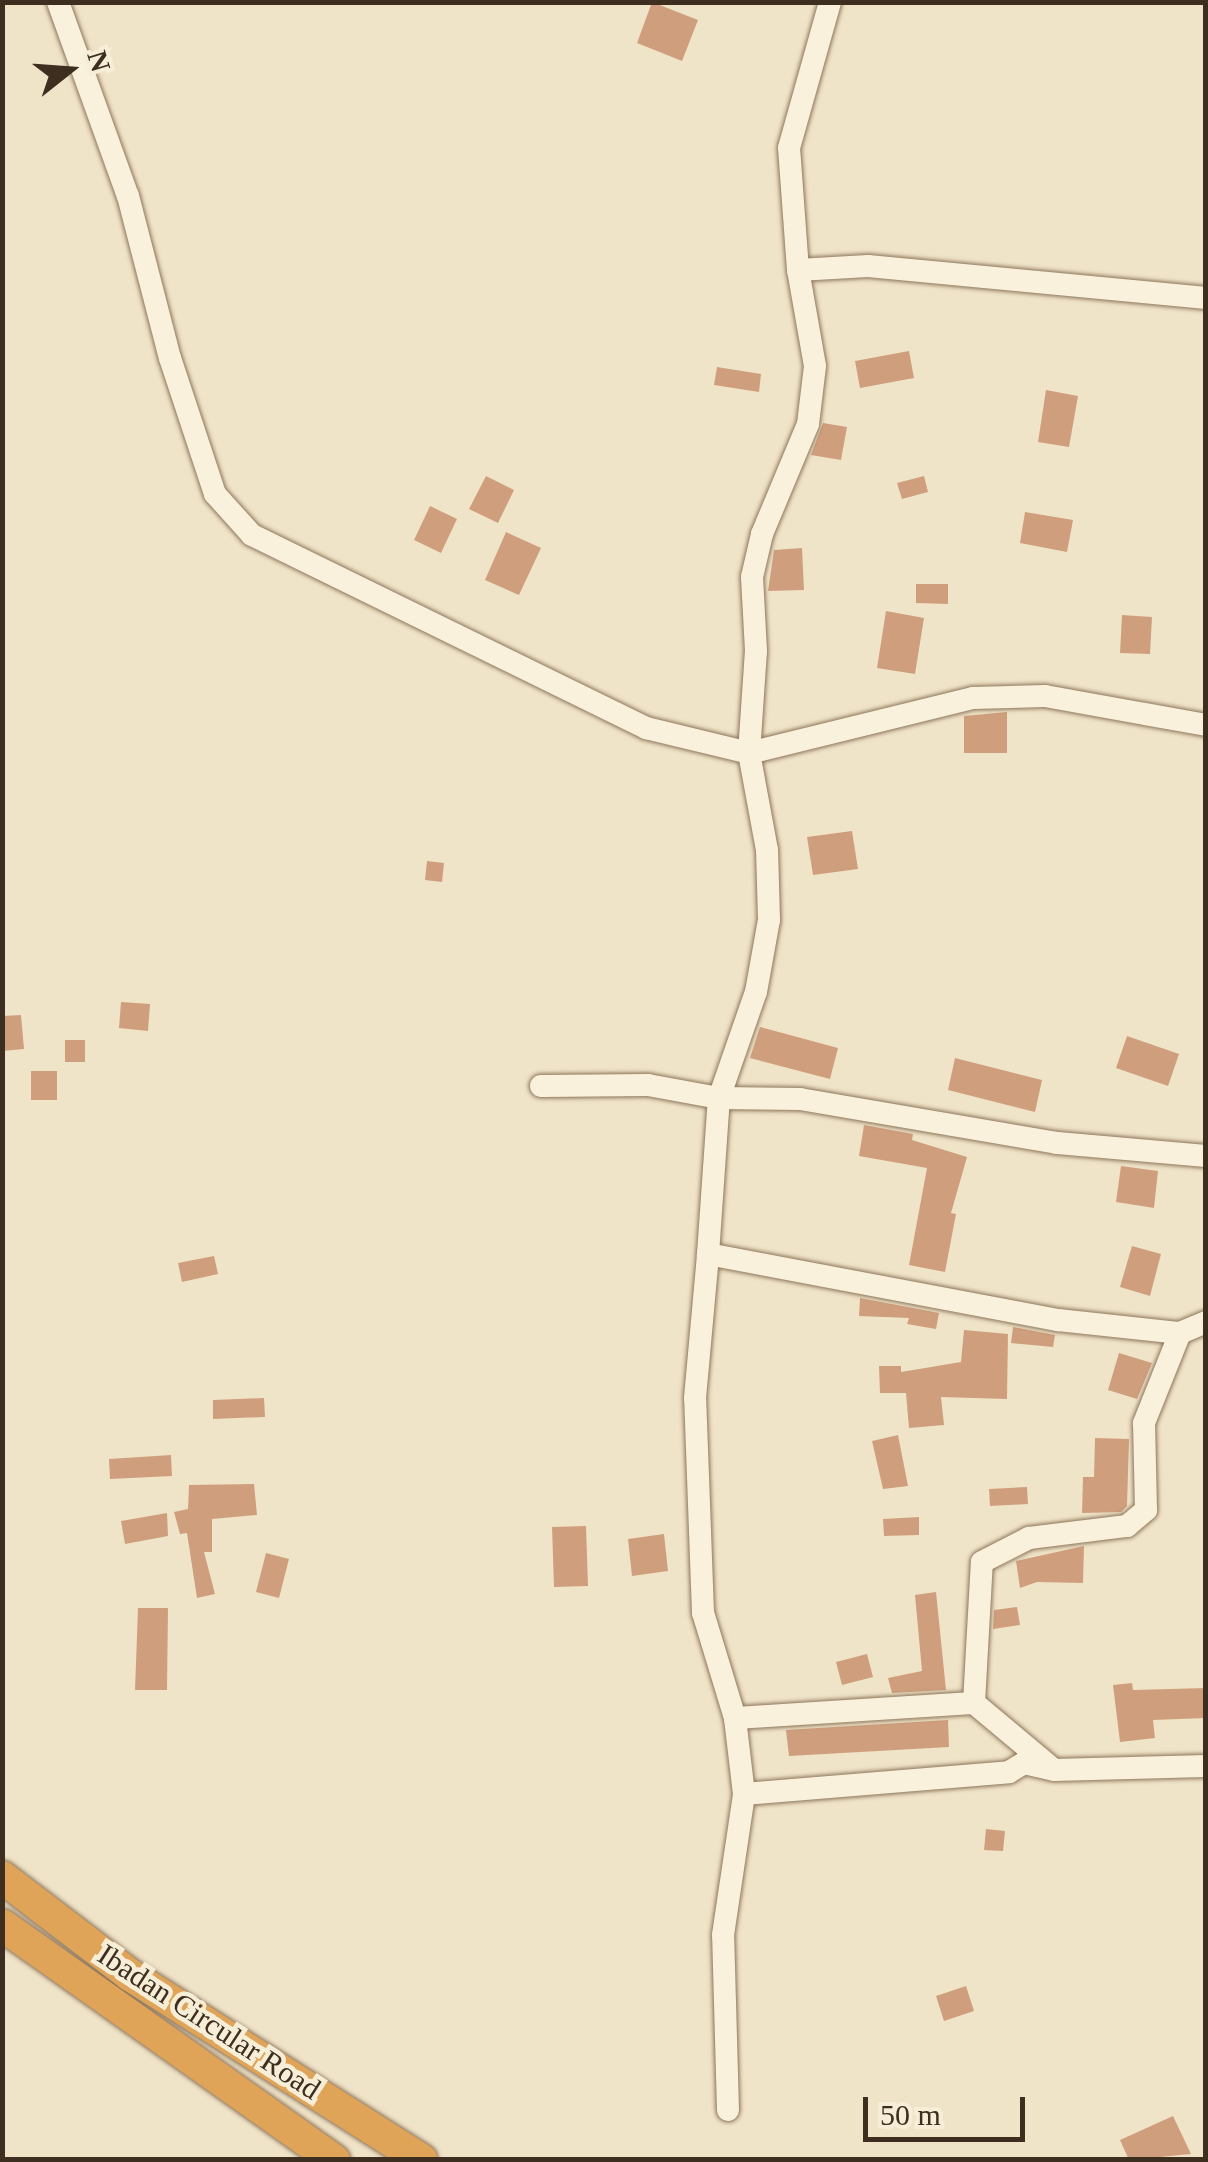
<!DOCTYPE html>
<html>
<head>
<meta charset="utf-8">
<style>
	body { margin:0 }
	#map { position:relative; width:1208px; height:2162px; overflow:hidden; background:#f0e4c8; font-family:Georgia,serif }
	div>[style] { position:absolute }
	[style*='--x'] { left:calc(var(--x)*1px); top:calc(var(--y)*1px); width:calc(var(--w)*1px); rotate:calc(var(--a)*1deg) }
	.building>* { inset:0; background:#cf9f7d }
	.roads { filter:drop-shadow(0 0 2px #8d765c) drop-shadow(0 0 2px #8d765c) }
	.minor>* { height:22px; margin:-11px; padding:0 11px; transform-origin:11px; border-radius:11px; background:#faf1dc }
	.highway>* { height:32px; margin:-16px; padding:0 16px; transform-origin:16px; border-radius:16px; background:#e0a458 }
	span { translate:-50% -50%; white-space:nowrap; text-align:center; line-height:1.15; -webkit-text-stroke:9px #f7eed8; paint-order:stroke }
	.street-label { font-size:30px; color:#3d2e20 }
	.frame { position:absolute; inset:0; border:5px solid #3d2e20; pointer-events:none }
	.north { position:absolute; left:20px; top:20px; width:100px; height:100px; -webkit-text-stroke:8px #f7eed8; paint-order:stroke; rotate:73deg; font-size:28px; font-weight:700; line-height:40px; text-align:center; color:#3d2e20 }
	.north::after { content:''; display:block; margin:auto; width:35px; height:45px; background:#3d2e20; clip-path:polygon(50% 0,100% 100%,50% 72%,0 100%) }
	.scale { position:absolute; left:863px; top:2097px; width:162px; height:45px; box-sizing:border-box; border:5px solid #3d2e20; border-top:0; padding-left:12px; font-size:30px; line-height:35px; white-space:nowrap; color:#3d2e20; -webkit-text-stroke:8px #f7eed8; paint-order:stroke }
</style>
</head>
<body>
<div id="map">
	<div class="building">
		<div style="clip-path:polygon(652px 2px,698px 20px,682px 61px,637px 43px)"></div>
		<div style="clip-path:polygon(909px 351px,914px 378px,860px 388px,855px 361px)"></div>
		<div style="clip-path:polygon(717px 367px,761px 374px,759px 392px,714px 385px)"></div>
		<div style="clip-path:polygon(1046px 390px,1078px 396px,1069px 447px,1038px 442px)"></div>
		<div style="clip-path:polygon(823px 423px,847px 427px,841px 460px,811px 455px)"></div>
		<div style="clip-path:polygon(486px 476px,514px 490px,498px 523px,469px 509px)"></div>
		<div style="clip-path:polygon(924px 476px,928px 492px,902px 499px,897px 483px)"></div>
		<div style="clip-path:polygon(430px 506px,457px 519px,441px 553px,414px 540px)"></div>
		<div style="clip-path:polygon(1025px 512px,1073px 520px,1067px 552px,1020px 543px)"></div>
		<div style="clip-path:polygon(506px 532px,541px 548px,519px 595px,485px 580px)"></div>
		<div style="clip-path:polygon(802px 548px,804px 590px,768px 591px,774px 550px)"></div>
		<div style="clip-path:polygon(916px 584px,948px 584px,948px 604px,916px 603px)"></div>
		<div style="clip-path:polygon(886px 611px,924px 618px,915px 674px,877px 668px)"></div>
		<div style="clip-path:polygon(1122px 615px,1152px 617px,1150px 654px,1120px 653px)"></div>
		<div style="clip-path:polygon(1007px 712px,1007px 753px,964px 753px,964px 716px)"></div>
		<div style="clip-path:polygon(852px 831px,858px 869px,813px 875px,807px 837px)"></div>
		<div style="clip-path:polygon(427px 861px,444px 863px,442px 882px,425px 880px)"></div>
		<div style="clip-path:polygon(121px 1002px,150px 1004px,148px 1031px,119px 1028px)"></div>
		<div style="clip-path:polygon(21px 1015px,24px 1049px,2px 1051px,2px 1016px)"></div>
		<div style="clip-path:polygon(760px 1027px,838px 1048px,830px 1079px,750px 1058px)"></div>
		<div style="clip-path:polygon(1127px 1036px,1179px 1054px,1168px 1086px,1116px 1068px)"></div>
		<div style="clip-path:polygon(65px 1040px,85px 1040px,85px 1062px,65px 1062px)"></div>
		<div style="clip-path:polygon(955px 1058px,1042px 1080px,1035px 1112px,948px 1090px)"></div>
		<div style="clip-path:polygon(31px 1071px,57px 1071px,57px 1100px,31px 1100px)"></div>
		<div style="clip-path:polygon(864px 1125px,913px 1134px,912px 1140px,967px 1157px,951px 1213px,956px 1214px,945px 1272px,909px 1265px,927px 1168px,859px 1156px)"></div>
		<div style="clip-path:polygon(1121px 1166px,1158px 1171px,1154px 1208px,1116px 1202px)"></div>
		<div style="clip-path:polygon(1132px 1246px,1161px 1254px,1150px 1296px,1120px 1287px)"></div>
		<div style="clip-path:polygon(214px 1256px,218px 1274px,182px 1282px,178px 1263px)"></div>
		<div style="clip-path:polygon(860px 1298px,939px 1313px,936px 1329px,907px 1324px,909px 1318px,859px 1316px)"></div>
		<div style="clip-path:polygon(1013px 1327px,1055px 1335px,1053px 1347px,1011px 1343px)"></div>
		<div style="clip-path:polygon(964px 1330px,1008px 1334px,1007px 1399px,941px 1397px,944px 1425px,909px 1428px,906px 1393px,880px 1393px,879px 1366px,901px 1366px,901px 1372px,961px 1362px)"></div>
		<div style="clip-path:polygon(1119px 1353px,1152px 1363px,1137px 1399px,1108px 1390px)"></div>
		<div style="clip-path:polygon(264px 1398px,265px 1417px,213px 1419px,213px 1400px)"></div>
		<div style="clip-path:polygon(898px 1435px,908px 1486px,883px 1489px,872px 1441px)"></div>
		<div style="clip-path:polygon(1095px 1438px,1129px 1439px,1127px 1506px,1121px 1512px,1082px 1513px,1083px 1477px,1094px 1477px)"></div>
		<div style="clip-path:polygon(171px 1455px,172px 1476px,110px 1479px,109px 1459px)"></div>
		<div style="clip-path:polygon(254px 1484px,257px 1515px,212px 1519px,212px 1552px,204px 1552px,215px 1594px,197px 1598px,187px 1533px,180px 1534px,174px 1512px,188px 1509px,189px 1485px)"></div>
		<div style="clip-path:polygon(1027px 1487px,1028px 1504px,990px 1506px,989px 1489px)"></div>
		<div style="clip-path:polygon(167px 1513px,168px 1536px,125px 1544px,121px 1521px)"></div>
		<div style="clip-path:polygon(919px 1517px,919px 1535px,884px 1536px,883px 1519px)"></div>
		<div style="clip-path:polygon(586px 1526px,588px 1586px,554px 1587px,552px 1527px)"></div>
		<div style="clip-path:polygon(664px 1534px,668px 1571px,632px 1576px,628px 1539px)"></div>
		<div style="clip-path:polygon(1084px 1546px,1083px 1583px,1037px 1582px,1020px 1588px,1016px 1561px)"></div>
		<div style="clip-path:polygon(266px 1553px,289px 1559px,279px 1598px,256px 1592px)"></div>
		<div style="clip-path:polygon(936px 1592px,946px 1690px,892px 1693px,888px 1678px,922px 1671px,915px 1595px)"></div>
		<div style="clip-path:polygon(1017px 1607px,1020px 1625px,993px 1629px,994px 1610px)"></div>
		<div style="clip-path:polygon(138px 1608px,168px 1608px,167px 1690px,135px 1690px)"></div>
		<div style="clip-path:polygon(867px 1654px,873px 1677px,842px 1685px,836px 1662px)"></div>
		<div style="clip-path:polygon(1132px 1683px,1133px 1690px,1206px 1688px,1206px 1718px,1153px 1720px,1155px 1738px,1120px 1742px,1113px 1685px)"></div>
		<div style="clip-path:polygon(948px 1720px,949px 1747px,789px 1756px,786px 1730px)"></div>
		<div style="clip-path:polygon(986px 1829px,1005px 1831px,1003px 1851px,984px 1850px)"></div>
		<div style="clip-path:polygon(966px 1986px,974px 2011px,944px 2021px,936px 1996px)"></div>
		<div style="clip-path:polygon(1173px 2116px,1191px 2154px,1129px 2160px,1120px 2140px)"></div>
	</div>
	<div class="roads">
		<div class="minor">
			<div style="--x:58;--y:2;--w:206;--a:70.2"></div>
			<div style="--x:128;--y:196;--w:167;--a:75.5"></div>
			<div style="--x:170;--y:358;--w:143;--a:71.7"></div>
			<div style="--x:215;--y:494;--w:55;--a:47.9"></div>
			<div style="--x:252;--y:535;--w:439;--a:26.1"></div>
			<div style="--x:646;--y:728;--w:106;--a:13.6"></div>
			<div style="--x:749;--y:753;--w:231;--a:-13.8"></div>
			<div style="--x:973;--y:698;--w:72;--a:-1.6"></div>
			<div style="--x:1045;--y:696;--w:164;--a:10.2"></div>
			<div style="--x:798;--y:270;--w:70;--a:-3.3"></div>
			<div style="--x:868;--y:266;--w:340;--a:5.4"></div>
			<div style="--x:541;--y:1086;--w:107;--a:-0.5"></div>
			<div style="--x:648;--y:1085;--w:72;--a:10.4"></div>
			<div style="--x:719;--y:1098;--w:112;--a:-70.8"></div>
			<div style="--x:756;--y:992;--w:73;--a:-79.8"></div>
			<div style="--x:769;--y:920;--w:70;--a:-91.6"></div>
			<div style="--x:767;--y:850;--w:99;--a:-100.5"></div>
			<div style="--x:749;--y:753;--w:102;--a:-86.1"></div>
			<div style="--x:756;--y:651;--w:74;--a:-93.1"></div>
			<div style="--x:752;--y:577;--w:44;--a:-76.9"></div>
			<div style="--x:762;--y:534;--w:119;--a:-67.3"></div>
			<div style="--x:808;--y:424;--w:58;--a:-83.1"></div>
			<div style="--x:815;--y:366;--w:97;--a:-100"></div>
			<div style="--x:798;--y:270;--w:122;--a:-94.2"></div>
			<div style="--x:789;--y:148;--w:152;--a:-74.3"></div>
			<div style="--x:708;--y:1254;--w:156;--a:-86"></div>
			<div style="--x:719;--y:1098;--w:81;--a:0.7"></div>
			<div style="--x:800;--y:1099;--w:261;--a:9.7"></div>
			<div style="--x:1057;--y:1143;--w:150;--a:5"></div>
			<div style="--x:974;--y:1703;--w:141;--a:-86.8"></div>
			<div style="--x:982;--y:1562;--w:53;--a:-27.1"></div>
			<div style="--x:1029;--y:1538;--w:99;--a:-7"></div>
			<div style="--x:1127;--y:1526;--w:25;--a:-40"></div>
			<div style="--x:1146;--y:1510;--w:87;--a:-91.3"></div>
			<div style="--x:1144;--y:1423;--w:97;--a:-68.2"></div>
			<div style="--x:735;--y:1718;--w:239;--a:-3.6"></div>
			<div style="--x:974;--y:1703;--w:104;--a:39.9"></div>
			<div style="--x:1054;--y:1770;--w:152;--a:-1.5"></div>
			<div style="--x:744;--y:1794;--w:266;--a:-4.7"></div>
			<div style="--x:1009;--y:1772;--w:17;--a:-31"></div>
			<div style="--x:1024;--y:1763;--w:28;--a:13"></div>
			<div style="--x:728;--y:2110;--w:175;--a:-91.6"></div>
			<div style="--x:723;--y:1935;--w:143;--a:-81.5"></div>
			<div style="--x:744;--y:1794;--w:77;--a:-96.8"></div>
			<div style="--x:735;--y:1718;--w:110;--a:-106.9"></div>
			<div style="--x:703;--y:1613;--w:215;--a:-92.1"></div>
			<div style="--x:695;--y:1398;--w:145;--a:-84.8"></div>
			<div style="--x:708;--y:1254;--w:356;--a:10.7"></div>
			<div style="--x:1058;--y:1320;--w:123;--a:6.1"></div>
			<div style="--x:1180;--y:1333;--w:28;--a:-23"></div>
		</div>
		<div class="highway">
			<div style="--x:2;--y:1877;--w:161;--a:37.4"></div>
			<div style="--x:130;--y:1975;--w:345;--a:32.4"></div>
			<div style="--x:2;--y:1925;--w:407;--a:35.3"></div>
		</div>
	</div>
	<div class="street-label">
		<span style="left:209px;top:2022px;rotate:33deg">Ibadan Circular Road</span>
	</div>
	<div class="frame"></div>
	<div class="north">N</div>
	<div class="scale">50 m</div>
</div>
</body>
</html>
